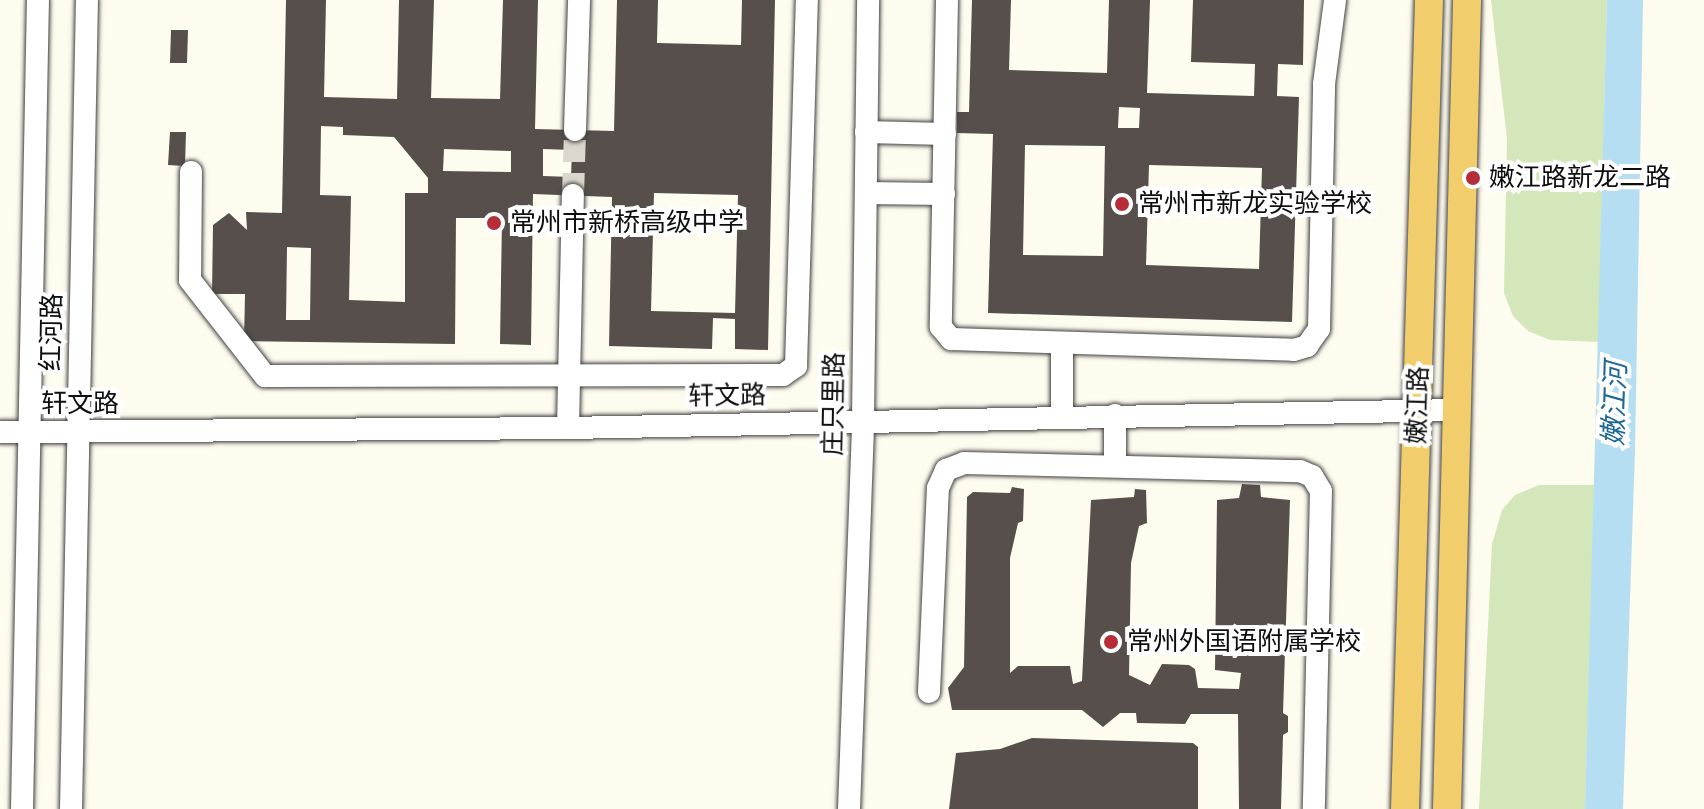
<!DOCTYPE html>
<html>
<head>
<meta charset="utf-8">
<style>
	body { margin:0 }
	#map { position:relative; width:1704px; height:809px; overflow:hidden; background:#fefbef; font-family:"Zilla Slab","Noto Sans SC",serif }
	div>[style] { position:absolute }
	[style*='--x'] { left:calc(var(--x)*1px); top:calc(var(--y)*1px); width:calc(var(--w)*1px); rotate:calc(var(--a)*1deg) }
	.green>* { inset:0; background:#d3e7ba }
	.water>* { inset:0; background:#b6def3 }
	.building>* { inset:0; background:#564f4b }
	.minor-tunnel>* { height:22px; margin-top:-11px; transform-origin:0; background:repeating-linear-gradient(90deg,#dad7cd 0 22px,transparent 0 33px) }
	.roads { filter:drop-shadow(0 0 2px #414141) drop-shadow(0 0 2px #414141) }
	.minor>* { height:22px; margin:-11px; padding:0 11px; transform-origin:11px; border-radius:11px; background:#fff }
	.major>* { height:28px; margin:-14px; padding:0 14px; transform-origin:14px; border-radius:14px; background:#f1cd6c }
	.dots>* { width:22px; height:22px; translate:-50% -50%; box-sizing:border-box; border:4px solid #fff; border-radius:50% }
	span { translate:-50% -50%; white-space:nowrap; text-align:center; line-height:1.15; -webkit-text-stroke:8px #fff; paint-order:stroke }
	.poi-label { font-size:26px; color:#0e0e0e }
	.left { translate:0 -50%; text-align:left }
	.street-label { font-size:26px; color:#0e0e0e }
	.water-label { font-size:28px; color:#1d6799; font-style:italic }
</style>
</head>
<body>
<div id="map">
	<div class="green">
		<div style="clip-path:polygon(1491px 0,1607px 0,1599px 342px,1550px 340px,1528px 331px,1513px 316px,1504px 293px,1507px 139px)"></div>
		<div style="clip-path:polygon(1539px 485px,1595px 485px,1585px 809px,1479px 809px,1492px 544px,1502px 510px,1515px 495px)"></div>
	</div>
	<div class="water">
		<div style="clip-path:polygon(1607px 0,1643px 0,1635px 450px,1623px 809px,1585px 809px)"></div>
	</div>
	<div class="building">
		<div style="clip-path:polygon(evenodd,286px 0,326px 0,324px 97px,397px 99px,399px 0,434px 0,431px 98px,500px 99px,503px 0,538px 0,535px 129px,614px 131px,617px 0,658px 0,657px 43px,741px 45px,742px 0,775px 0,768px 350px,735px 349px,735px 319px,713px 318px,712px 349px,609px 346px,612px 197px,533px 194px,531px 345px,500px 344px,502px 218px,456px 218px,455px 344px,244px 341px,245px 294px,212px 294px,213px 225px,229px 213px,247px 230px,246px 212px,282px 213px,286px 0,321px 126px,343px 127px,343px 135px,394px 137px,428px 178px,428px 193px,405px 193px,405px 302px,349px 300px,351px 196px,320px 195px,321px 126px,286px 0,444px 149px,511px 151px,511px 172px,443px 171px,444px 149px,286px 0,543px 149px,572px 150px,571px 177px,543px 176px,543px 149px,286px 0,654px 193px,738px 195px,735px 313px,651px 311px,654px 193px,286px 0,287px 247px,311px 248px,310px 320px,286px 320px,287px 247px)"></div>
		<div style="clip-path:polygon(evenodd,972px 0,1011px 0,1009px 70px,1107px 73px,1109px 0,1150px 0,1147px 93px,1254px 96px,1255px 64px,1191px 62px,1193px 0,1304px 0,1303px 65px,1278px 64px,1277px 96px,1299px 97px,1292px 322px,988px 313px,993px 134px,957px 133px,957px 112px,969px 112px,972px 0,1119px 107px,1140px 108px,1139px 128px,1118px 128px,1119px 107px,972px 0,1025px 145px,1105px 146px,1103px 256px,1023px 255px,1025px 145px,972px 0,1149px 165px,1262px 168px,1259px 269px,1146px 265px,1149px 165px)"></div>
		<div style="clip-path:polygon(171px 30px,188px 30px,187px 63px,170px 63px)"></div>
		<div style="clip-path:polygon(170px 132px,186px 132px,185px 166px,168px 165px)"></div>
		<div style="clip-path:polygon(1242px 484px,1260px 485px,1261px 497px,1290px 500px,1283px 713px,1288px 716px,1288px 732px,1283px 735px,1281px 809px,1239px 809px,1238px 714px,1191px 714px,1185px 724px,1137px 723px,1136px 713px,1120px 713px,1103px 727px,1082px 710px,952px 710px,948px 688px,964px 667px,967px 497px,973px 492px,1010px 493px,1012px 487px,1024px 489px,1023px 521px,1018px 523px,1010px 558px,1010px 673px,1018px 666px,1070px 666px,1073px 684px,1082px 681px,1091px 500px,1134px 497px,1135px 489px,1146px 490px,1147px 523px,1139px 526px,1131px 563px,1129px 675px,1150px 685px,1162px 664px,1189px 665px,1195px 669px,1198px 688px,1239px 689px,1241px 673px,1215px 670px,1217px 500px,1239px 498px)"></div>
		<div style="clip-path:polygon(1032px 738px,1193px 743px,1198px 747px,1198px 809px,949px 809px,956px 753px,1000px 749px)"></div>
	</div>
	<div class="minor-tunnel">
		<div style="--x:573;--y:195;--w:65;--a:-88.2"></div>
	</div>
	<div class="roads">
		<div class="minor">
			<div style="--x:947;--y:0;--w:327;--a:91.1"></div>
			<div style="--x:941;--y:327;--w:16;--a:50"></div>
			<div style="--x:951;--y:339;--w:343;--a:1.8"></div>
			<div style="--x:1294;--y:350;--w:14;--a:-17"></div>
			<div style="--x:1307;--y:346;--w:21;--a:-55"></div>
			<div style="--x:1319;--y:329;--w:245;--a:-88.8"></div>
			<div style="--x:1324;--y:84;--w:85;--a:-82.5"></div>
			<div style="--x:575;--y:130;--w:130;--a:-88.2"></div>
			<div style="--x:866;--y:132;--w:79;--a:1.5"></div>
			<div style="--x:191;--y:172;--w:108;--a:90.5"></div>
			<div style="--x:190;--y:280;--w:122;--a:52"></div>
			<div style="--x:265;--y:376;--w:518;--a:-0.11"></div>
			<div style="--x:783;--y:375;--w:16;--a:-35"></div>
			<div style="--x:796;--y:366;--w:366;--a:-88.3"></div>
			<div style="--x:866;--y:193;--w:78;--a:0.7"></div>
			<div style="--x:1062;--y:416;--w:71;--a:-90"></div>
			<div style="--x:568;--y:428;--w:233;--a:-88.8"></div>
			<div style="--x:0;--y:432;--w:568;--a:-0.4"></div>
			<div style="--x:568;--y:428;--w:888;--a:-1.16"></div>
			<div style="--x:1115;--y:464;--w:49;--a:-90"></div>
			<div style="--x:929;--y:692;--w:204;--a:-87.5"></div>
			<div style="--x:938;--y:488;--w:20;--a:-66"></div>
			<div style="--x:946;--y:470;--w:19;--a:-21"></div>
			<div style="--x:964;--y:463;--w:336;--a:1.4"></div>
			<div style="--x:1300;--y:471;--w:13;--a:23"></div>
			<div style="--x:1312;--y:476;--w:17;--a:59"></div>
			<div style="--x:1321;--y:491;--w:318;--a:91.3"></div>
			<div style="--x:22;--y:809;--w:809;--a:-88.87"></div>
			<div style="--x:71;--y:809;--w:809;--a:-88.87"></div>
			<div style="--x:849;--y:809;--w:389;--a:-87.9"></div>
			<div style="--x:863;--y:420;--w:420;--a:-89.3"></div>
		</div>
		<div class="major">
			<div style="--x:1405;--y:809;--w:809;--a:-88.3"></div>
			<div style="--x:1447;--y:809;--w:809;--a:-88.58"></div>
		</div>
	</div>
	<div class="dots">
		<div style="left:1473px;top:178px;background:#b72d37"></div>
		<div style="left:1122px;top:204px;background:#b72d37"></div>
		<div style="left:494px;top:223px;background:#b72d37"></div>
		<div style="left:1111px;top:642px;background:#b72d37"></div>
	</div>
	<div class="poi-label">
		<span class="left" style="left:1489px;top:178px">嫩江路新龙二路</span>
		<span class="left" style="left:1138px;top:204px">常州市新龙实验学校</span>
		<span class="left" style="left:510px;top:223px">常州市新桥高级中学</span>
		<span class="left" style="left:1127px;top:642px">常州外国语附属学校</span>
	</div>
	<div class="street-label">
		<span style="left:52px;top:332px;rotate:-89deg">红河路</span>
		<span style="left:727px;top:396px;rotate:-1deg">轩文路</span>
		<span style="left:80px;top:404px">轩文路</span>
		<span style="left:834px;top:404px;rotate:-89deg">庄只里路</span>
		<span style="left:1418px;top:405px;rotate:-88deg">嫩江路</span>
	</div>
	<div class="water-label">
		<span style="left:1615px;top:404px;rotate:-88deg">嫩江河</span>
	</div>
</div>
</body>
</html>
